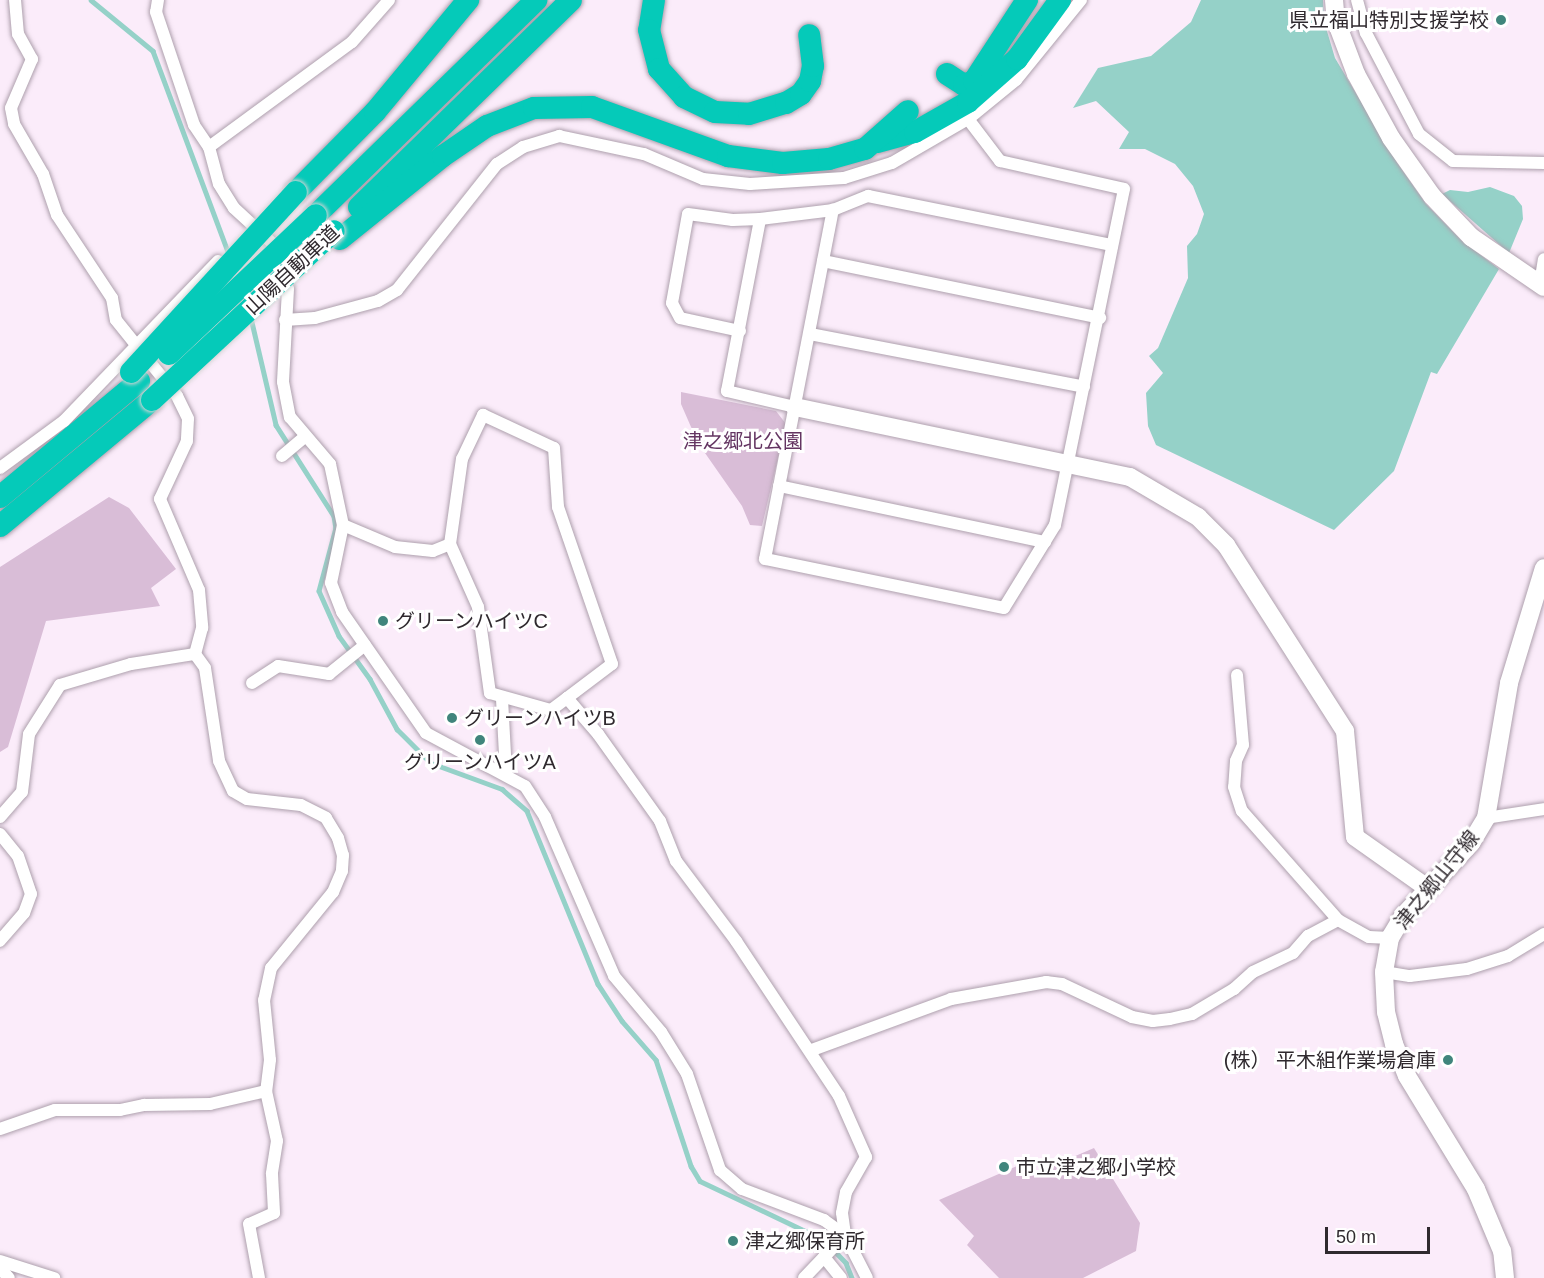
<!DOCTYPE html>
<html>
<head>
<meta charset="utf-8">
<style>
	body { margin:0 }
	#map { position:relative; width:1544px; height:1278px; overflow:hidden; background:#fbecfa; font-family:Arial,"Noto Sans JP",sans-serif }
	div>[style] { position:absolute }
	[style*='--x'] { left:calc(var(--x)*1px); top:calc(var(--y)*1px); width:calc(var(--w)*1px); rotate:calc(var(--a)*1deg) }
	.green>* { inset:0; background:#d9bdd7 }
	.water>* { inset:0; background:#95d1c8 }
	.stream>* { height:4.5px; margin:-2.25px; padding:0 2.25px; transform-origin:2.25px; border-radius:2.25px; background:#95d1c8 }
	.roads { filter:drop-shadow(0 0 2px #aea0ad) drop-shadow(0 0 2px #aea0ad) }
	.street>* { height:12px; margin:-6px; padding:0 6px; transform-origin:6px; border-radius:6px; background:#fff }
	.secondary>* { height:18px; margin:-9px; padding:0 9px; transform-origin:9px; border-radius:9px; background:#fff }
	.highway>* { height:22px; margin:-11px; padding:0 11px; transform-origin:11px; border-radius:11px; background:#05cab9 }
	.bridges { filter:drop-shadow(0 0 2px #d5d4d5) drop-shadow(0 0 2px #d5d4d5) }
	.highway-bridge>* { height:22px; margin:-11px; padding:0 11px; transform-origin:11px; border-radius:11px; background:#05cab9 }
	.dots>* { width:16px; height:16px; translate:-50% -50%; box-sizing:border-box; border:3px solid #fff; border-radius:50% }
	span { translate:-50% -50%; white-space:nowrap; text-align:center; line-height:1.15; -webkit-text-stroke:6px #fff; paint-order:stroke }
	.poi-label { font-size:20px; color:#2f292e }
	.right { translate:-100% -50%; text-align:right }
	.left { translate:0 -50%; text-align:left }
	.street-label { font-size:20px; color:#2f292e }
	.park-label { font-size:20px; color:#643562 }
	.scale { position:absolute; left:1325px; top:1227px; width:105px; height:27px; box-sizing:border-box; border:3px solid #2f292e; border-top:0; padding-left:8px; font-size:18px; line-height:21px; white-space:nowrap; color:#2f292e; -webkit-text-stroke:4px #fff; paint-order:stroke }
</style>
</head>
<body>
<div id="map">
	<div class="green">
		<div style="clip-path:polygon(681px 392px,776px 411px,786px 424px,762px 526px,750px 525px,742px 506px,698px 443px,681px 404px)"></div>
		<div style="clip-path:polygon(109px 497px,129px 508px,176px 569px,151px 588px,160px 606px,46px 621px,8px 747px,0 752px,0 567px)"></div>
		<div style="clip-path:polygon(1094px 1148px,1140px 1223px,1136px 1251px,1083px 1278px,999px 1278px,967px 1245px,974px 1236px,939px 1200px,1017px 1166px,1024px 1178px)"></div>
	</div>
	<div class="water">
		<div style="clip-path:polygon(1201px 0,1323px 0,1324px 21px,1335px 58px,1398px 164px,1426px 204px,1461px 240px,1499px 269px,1437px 374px,1431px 372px,1394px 471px,1334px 530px,1156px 445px,1148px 426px,1146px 393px,1163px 373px,1149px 356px,1158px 348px,1188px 278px,1187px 246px,1197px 234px,1204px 214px,1193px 186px,1175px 164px,1145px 149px,1119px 149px,1129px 132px,1096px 101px,1073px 108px,1098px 68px,1151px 56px,1191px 22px)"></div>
		<div style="clip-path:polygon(1490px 187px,1514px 196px,1522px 206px,1523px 219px,1509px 253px,1442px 194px,1450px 190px,1468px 192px)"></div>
	</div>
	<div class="stream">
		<div style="--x:91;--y:0;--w:80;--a:39.4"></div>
		<div style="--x:153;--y:51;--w:217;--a:69.5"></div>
		<div style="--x:251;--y:318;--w:110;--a:76.8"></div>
		<div style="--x:276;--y:425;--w:108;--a:57.5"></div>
		<div style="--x:334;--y:516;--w:12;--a:81"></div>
		<div style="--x:336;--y:528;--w:65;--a:105.1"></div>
		<div style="--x:319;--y:591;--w:49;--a:66"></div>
		<div style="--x:339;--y:636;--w:53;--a:54.2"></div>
		<div style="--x:370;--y:679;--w:57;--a:61.6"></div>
		<div style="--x:397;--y:729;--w:48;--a:45"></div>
		<div style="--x:431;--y:763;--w:76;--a:20.1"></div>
		<div style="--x:502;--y:789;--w:33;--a:41"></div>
		<div style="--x:527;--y:811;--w:187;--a:67.7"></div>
		<div style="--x:598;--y:984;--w:44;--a:57"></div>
		<div style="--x:622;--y:1021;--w:52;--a:48.9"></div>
		<div style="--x:656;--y:1060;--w:112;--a:71.7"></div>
		<div style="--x:691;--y:1166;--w:17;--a:59"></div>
		<div style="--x:700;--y:1181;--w:137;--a:25.4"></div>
		<div style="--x:824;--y:1240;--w:32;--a:46"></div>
		<div style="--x:846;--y:1263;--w:16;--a:68"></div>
	</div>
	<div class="roads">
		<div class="street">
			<div style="--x:15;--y:0;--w:34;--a:85"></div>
			<div style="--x:18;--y:34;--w:29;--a:61"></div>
			<div style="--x:32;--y:59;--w:53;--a:113.2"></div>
			<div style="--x:11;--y:108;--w:16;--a:79"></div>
			<div style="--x:14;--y:124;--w:58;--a:59.9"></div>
			<div style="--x:43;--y:174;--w:43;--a:71.1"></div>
			<div style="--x:57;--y:215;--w:100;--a:56.5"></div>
			<div style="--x:112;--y:298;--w:22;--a:80"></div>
			<div style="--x:116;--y:320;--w:97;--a:51.2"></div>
			<div style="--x:177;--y:396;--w:25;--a:64"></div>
			<div style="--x:188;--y:419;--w:22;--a:93"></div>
			<div style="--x:187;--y:441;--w:64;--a:115"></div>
			<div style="--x:160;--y:499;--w:99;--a:66.8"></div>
			<div style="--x:199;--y:590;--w:38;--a:85"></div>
			<div style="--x:202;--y:628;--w:27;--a:105"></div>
			<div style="--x:195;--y:654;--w:17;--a:54"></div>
			<div style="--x:205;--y:668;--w:94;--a:81.4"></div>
			<div style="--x:219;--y:761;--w:33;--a:65"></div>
			<div style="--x:233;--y:791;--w:16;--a:30"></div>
			<div style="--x:247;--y:799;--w:54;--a:6.3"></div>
			<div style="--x:301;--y:805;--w:28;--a:27"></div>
			<div style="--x:326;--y:818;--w:23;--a:59"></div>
			<div style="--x:338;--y:838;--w:18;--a:74"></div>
			<div style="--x:343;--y:855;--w:16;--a:94"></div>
			<div style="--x:342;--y:871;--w:23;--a:113"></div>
			<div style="--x:333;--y:892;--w:98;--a:129.2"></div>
			<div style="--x:271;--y:968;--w:33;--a:102"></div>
			<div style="--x:264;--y:1000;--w:60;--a:84.3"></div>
			<div style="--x:270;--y:1060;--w:31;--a:97"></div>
			<div style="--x:266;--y:1091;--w:51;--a:77.6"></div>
			<div style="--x:277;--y:1141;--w:33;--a:99"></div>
			<div style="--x:272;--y:1174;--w:39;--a:87"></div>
			<div style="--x:274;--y:1213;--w:27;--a:156"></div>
			<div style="--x:249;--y:1224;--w:55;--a:79.5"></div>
			<div style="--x:158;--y:0;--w:12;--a:99"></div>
			<div style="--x:156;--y:12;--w:119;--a:71.4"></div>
			<div style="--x:194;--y:125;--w:27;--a:56"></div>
			<div style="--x:209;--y:147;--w:38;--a:75"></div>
			<div style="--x:219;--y:184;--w:28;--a:58"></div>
			<div style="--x:234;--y:208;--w:53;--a:42.7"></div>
			<div style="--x:273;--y:244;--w:47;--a:71.6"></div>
			<div style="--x:288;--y:289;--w:93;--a:93.1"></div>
			<div style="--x:283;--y:382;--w:36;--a:79"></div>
			<div style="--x:290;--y:417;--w:62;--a:49.6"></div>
			<div style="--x:330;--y:464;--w:62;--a:78"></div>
			<div style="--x:343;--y:525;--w:59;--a:101.7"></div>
			<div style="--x:331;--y:583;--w:31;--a:69"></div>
			<div style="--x:342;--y:612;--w:147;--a:55.2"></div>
			<div style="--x:426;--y:733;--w:112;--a:28.2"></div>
			<div style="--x:525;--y:786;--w:37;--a:57"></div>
			<div style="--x:545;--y:817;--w:173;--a:66.5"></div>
			<div style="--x:614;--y:976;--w:73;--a:50"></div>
			<div style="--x:661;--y:1032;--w:49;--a:58.2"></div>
			<div style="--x:687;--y:1074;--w:102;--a:71"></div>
			<div style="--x:720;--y:1170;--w:29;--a:41"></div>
			<div style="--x:742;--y:1189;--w:88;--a:20.7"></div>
			<div style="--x:824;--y:1220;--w:26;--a:36"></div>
			<div style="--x:1357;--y:0;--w:34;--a:75"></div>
			<div style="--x:1366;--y:33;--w:114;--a:62.3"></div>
			<div style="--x:1419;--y:134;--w:43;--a:38.5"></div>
			<div style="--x:1453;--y:161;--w:91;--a:1.3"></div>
			<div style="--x:968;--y:119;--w:53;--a:52.7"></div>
			<div style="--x:1000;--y:161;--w:127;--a:12.7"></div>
			<div style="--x:1124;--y:189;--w:343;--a:101.6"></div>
			<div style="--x:1055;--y:525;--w:97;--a:121.6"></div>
			<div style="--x:1004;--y:608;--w:244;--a:-168.4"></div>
			<div style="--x:765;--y:559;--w:356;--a:-79"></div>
			<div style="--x:833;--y:210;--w:38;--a:-22"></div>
			<div style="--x:868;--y:196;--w:249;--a:11.4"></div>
			<div style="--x:209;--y:147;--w:177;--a:-36.3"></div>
			<div style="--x:352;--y:42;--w:56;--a:-48.6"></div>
			<div style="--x:823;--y:261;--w:283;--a:11.6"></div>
			<div style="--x:1540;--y:284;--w:25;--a:-81"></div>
			<div style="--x:285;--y:320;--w:30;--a:-4"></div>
			<div style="--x:315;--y:318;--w:65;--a:-15.1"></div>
			<div style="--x:378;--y:301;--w:22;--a:-30"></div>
			<div style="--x:397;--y:290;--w:161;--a:-51.6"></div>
			<div style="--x:497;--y:164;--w:31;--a:-33"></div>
			<div style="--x:523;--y:147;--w:38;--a:-17"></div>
			<div style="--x:559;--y:136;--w:87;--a:12"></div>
			<div style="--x:644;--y:154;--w:64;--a:23"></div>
			<div style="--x:703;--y:179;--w:47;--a:6.1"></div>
			<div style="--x:750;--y:184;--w:94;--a:-3.7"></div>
			<div style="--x:844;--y:178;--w:50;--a:-17.4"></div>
			<div style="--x:892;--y:163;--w:88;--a:-30.1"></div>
			<div style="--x:968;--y:119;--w:62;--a:-39.1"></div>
			<div style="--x:1016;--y:80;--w:103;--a:-50.9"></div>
			<div style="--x:740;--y:331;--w:61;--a:-167.8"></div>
			<div style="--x:680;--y:318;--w:17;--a:-118"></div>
			<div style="--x:672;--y:303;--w:90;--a:-79.8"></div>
			<div style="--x:688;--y:214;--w:45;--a:7.6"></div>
			<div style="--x:733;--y:220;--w:27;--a:-2"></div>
			<div style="--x:810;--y:334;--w:279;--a:10.9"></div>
			<div style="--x:795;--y:407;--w:70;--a:-166.8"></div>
			<div style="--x:727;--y:391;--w:175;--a:-79.1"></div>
			<div style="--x:760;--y:219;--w:74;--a:-7"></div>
			<div style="--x:282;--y:456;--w:30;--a:-40"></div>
			<div style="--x:0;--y:468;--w:79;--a:-36.3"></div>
			<div style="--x:64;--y:421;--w:222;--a:-46.1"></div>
			<div style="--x:779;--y:486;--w:272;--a:11.9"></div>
			<div style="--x:343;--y:525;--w:56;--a:22.9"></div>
			<div style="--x:395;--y:547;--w:38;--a:6"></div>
			<div style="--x:433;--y:551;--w:18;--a:-22"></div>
			<div style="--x:450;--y:544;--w:69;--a:66"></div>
			<div style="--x:478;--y:607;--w:87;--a:82.1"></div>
			<div style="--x:490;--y:693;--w:63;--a:15.6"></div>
			<div style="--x:551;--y:710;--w:20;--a:-37"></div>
			<div style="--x:567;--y:698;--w:48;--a:49.3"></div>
			<div style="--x:598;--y:734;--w:107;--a:54.5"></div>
			<div style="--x:660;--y:821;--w:43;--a:68.2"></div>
			<div style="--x:676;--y:861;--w:100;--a:53.1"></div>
			<div style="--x:736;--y:941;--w:186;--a:56.4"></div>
			<div style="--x:839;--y:1096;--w:67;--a:66.1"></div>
			<div style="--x:866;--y:1157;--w:40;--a:119.7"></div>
			<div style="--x:846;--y:1192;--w:21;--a:101"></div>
			<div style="--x:842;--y:1213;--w:22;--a:82"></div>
			<div style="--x:845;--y:1235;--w:48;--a:62.9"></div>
			<div style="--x:450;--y:544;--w:86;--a:-82"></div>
			<div style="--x:462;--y:459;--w:49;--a:-64.5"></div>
			<div style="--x:483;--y:415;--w:78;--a:24.9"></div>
			<div style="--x:554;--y:448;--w:59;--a:86.1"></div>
			<div style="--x:558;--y:507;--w:166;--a:71"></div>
			<div style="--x:612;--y:664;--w:56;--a:142.9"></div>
			<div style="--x:1237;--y:675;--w:70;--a:85.1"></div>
			<div style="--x:1243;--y:745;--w:17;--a:114"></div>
			<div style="--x:1236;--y:761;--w:26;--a:94"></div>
			<div style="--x:1234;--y:787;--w:25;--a:72"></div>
			<div style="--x:1242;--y:811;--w:145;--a:48.6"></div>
			<div style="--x:252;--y:683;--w:31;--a:-33"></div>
			<div style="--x:278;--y:666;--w:52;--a:8.9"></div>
			<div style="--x:329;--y:674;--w:46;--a:-38.9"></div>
			<div style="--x:502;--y:699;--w:75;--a:86.9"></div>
			<div style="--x:0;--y:817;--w:33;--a:-49"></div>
			<div style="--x:22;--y:792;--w:58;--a:-83.1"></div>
			<div style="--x:29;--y:734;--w:58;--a:-57.7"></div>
			<div style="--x:60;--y:685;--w:74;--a:-16.5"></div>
			<div style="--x:131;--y:664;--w:65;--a:-8.9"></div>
			<div style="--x:1486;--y:818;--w:59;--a:-8.8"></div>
			<div style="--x:0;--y:834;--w:28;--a:51"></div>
			<div style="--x:18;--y:856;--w:40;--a:71.1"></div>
			<div style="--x:31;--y:894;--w:20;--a:110"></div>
			<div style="--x:24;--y:913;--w:37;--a:131"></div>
			<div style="--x:1384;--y:972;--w:26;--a:9"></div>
			<div style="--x:1410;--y:976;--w:57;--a:-7"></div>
			<div style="--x:1467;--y:969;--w:43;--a:-17.6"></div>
			<div style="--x:1508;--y:956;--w:42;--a:-31.4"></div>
			<div style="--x:812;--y:1050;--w:148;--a:-20.1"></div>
			<div style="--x:951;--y:999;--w:97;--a:-10.1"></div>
			<div style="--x:1046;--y:982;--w:16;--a:7"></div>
			<div style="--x:1062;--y:984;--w:77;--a:25.2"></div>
			<div style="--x:1132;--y:1017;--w:21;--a:11"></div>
			<div style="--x:1153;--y:1021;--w:17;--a:-7"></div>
			<div style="--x:1170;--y:1019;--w:23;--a:-13"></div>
			<div style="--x:1192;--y:1014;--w:49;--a:-30.8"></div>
			<div style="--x:1234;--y:989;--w:25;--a:-42"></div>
			<div style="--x:1253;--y:972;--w:44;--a:-25.4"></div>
			<div style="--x:1293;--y:953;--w:23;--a:-49"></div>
			<div style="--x:1308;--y:936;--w:34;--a:-28"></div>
			<div style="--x:1338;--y:920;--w:35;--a:29"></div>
			<div style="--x:1369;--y:937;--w:21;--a:3"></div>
			<div style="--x:0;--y:1129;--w:58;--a:-19.1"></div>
			<div style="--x:55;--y:1110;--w:65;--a:0"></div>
			<div style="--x:120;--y:1110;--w:25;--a:-12"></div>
			<div style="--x:144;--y:1105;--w:66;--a:-0.9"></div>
			<div style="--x:210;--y:1104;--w:57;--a:-13.1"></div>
			<div style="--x:824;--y:1257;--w:27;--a:51"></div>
			<div style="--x:0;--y:1261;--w:57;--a:17.5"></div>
			<div style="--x:0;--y:1268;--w:13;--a:48"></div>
			<div style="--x:804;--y:1278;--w:59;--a:-46.4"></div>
		</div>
		<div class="secondary">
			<div style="--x:1334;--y:0;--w:21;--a:85"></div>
			<div style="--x:1336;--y:21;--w:57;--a:69.3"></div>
			<div style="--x:1356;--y:74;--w:73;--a:61.3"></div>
			<div style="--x:1391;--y:138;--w:71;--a:54.7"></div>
			<div style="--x:1432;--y:196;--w:57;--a:46.4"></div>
			<div style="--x:1471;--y:237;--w:88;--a:34.4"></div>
			<div style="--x:795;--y:407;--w:342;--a:11.8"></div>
			<div style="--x:1130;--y:477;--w:79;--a:30.5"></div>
			<div style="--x:1198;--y:517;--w:40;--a:45"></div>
			<div style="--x:1226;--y:545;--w:221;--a:57.4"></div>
			<div style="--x:1345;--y:731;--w:106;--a:84.6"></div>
			<div style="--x:1355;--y:837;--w:87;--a:35.2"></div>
			<div style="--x:1505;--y:1278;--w:27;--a:-96"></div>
			<div style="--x:1502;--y:1251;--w:67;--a:-112.8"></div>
			<div style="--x:1476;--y:1189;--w:132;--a:-121.4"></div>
			<div style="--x:1407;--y:1076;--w:35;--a:-112"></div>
			<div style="--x:1394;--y:1044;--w:33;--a:-104"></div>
			<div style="--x:1386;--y:1012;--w:40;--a:-92.9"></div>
			<div style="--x:1384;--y:972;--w:35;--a:-80"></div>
			<div style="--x:1390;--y:938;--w:26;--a:-59"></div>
			<div style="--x:1403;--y:916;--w:100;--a:-47"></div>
			<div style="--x:1471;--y:843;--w:29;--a:-59"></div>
			<div style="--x:1486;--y:818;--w:137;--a:-80.3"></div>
			<div style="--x:1509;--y:683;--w:120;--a:-73.1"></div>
		</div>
		<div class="highway">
			<div style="--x:654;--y:0;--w:30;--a:99"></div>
			<div style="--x:649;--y:30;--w:40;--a:75.6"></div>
			<div style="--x:659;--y:69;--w:38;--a:48"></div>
			<div style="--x:684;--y:97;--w:34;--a:26"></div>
			<div style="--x:715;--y:112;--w:34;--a:3"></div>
			<div style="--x:749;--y:114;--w:39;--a:-17"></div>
			<div style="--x:786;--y:103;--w:17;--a:-31"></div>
			<div style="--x:801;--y:94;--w:16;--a:-55"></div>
			<div style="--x:810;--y:81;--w:15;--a:-79"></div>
			<div style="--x:813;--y:66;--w:31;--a:-97"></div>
			<div style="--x:947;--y:74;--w:20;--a:33"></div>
			<div style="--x:964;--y:85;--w:11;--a:-22"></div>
			<div style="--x:974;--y:81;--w:97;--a:-56.8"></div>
			<div style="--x:877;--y:142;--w:39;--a:-15"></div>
			<div style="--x:915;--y:132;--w:61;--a:-29.5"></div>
			<div style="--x:968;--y:102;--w:65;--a:-41.3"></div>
			<div style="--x:1017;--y:59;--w:73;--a:-53.9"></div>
			<div style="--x:296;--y:192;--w:112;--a:-45.4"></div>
			<div style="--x:375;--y:112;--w:146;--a:-50.3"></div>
			<div style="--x:359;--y:207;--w:296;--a:-44.3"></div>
			<div style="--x:316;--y:215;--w:308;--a:-44.3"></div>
			<div style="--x:340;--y:239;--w:132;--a:-38.9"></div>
			<div style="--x:443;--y:156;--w:53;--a:-34.3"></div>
			<div style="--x:487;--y:126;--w:50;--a:-21"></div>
			<div style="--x:534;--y:108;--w:58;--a:-1"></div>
			<div style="--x:592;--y:107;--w:145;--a:19.8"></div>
			<div style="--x:728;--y:156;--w:55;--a:7.3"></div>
			<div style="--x:783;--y:163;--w:46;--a:-5"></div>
			<div style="--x:829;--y:159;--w:37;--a:-16"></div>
			<div style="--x:865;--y:149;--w:57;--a:-41.5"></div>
			<div style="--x:0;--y:497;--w:181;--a:-39.8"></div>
			<div style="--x:0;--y:526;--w:197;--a:-39.7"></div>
		</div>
	</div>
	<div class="bridges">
		<div class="highway-bridge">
			<div style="--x:169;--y:354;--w:202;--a:-43.4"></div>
			<div style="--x:131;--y:372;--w:244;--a:-47.5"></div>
			<div style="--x:152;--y:400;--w:248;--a:-42.9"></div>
		</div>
	</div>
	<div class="dots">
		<div style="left:1501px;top:20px;background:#40857c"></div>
		<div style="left:383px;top:621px;background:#40857c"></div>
		<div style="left:452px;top:718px;background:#40857c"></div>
		<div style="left:480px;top:740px;background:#40857c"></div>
		<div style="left:1448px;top:1060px;background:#40857c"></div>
		<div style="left:1004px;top:1167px;background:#40857c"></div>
		<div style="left:733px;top:1241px;background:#40857c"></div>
	</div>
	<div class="poi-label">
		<span class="right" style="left:1489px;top:20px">県立福山特別支援学校</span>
		<span class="left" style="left:395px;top:621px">グリーンハイツC</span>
		<span class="left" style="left:464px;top:718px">グリーンハイツB</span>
		<span style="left:480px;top:762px">グリーンハイツA</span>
		<span class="right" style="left:1436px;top:1060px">(株） 平木組作業場倉庫</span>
		<span class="left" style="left:1016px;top:1167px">市立津之郷小学校</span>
		<span class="left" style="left:745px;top:1241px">津之郷保育所</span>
	</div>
	<div class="street-label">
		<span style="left:292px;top:270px;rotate:-43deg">山陽自動車道</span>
		<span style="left:1437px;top:880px;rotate:-51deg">津之郷山守線</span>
	</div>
	<div class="park-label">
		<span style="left:743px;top:441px">津之郷北公園</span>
	</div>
	<div class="scale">50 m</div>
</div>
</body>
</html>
